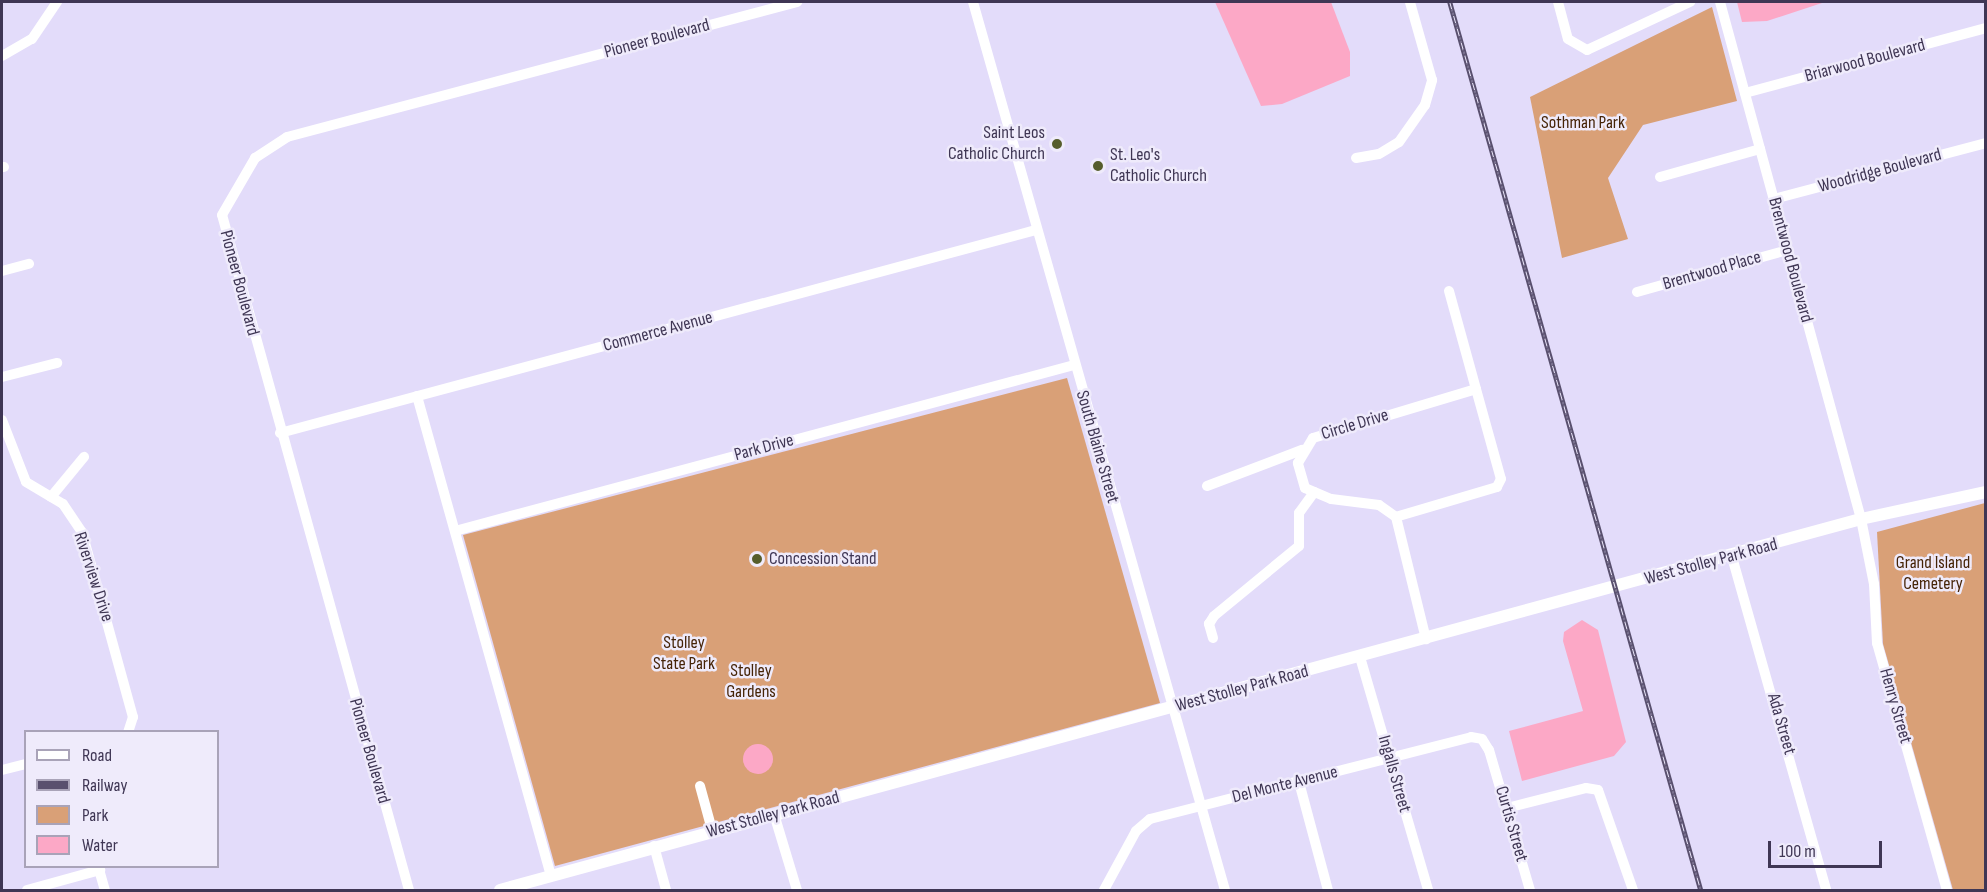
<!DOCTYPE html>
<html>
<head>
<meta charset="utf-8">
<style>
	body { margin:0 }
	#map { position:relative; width:1987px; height:892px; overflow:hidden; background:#e3dcfa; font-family:"Sofia Sans Condensed",sans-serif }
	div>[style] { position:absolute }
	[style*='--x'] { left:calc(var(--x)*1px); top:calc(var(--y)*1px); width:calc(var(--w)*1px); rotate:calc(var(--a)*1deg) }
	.green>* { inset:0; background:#d9a077 }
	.water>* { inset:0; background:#fca8c6 }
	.round { border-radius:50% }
	.minor>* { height:10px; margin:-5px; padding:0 5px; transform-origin:5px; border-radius:5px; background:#fff }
	.major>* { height:12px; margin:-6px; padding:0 6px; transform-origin:6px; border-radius:6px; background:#fff }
	.rail>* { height:4.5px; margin-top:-2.25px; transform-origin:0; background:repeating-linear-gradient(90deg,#efebfb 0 7px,#59506e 0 14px); box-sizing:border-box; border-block:2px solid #59506e }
	.dots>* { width:16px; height:16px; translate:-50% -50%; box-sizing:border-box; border:3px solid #efebfb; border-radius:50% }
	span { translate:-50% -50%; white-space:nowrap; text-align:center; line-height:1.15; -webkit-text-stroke:5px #efebfb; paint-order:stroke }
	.street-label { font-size:18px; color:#3f3654 }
	.park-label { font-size:18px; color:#452306 }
	.poi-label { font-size:18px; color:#3f3654 }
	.right { translate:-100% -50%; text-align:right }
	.left { translate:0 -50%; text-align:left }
	.frame { position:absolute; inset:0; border:3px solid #3f3654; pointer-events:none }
	.legend { position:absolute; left:24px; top:730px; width:195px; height:138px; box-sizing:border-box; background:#efebfb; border:2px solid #a9a3b8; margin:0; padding:8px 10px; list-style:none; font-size:18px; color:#3f3654 }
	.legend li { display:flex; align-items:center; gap:12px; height:30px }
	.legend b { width:30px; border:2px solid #a9a3b8 }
	.scale { position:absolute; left:1768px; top:841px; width:114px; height:27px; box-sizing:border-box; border:3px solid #3f3654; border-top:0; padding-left:8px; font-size:18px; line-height:21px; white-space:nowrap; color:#3f3654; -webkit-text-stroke:4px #efebfb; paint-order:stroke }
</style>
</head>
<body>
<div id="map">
	<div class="green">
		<div style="clip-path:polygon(1712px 7px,1737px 101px,1643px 125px,1608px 178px,1628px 239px,1562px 258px,1530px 97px)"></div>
		<div style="clip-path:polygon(1067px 378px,1160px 703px,555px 866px,463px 535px)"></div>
		<div style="clip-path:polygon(1985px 503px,1985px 890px,1953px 890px,1883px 644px,1877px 532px)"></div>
	</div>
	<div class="water">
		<div style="clip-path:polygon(1215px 2px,1331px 2px,1350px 52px,1350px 76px,1282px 104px,1261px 106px)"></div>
		<div style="clip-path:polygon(1737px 2px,1825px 2px,1767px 21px,1742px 22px)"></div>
		<div style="clip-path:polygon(1582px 620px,1598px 630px,1626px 742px,1614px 756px,1522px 781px,1509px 731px,1583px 711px,1563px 641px,1564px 632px)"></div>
		<div class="round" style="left:743px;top:744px;width:30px;height:30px"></div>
	</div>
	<div class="minor">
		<div style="--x:973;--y:2;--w:923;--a:74.16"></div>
		<div style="--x:1558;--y:2;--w:38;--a:75"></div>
		<div style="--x:1568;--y:39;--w:22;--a:30"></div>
		<div style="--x:1587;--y:50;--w:114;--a:-25"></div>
		<div style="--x:1720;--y:2;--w:536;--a:74.74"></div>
		<div style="--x:1861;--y:519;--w:66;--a:78.7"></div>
		<div style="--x:1874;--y:584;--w:59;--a:87.1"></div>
		<div style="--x:1877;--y:643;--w:257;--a:74.2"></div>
		<div style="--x:2;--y:56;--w:34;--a:-30"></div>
		<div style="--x:32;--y:39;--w:45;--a:-56"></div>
		<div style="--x:1745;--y:93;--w:250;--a:-15.1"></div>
		<div style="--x:1356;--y:158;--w:23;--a:-10"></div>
		<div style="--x:1379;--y:154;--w:23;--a:-31"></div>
		<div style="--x:1399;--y:142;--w:45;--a:-54.9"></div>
		<div style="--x:1425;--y:105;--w:26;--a:-74"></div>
		<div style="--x:1432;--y:80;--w:81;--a:-105.8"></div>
		<div style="--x:2;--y:167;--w:2;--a:0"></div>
		<div style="--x:1660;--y:177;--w:104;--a:-15.6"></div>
		<div style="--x:1774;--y:199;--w:219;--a:-14.8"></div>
		<div style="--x:2;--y:271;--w:28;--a:-15"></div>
		<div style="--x:1449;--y:291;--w:102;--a:74.6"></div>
		<div style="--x:1476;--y:389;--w:93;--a:74.5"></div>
		<div style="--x:1501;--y:479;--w:9;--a:117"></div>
		<div style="--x:1497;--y:487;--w:105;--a:163.5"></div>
		<div style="--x:1396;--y:517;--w:21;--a:-145"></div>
		<div style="--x:1379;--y:505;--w:48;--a:-172.9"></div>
		<div style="--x:1331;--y:499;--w:28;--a:-157"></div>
		<div style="--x:1305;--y:488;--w:26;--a:-106"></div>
		<div style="--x:1298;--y:463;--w:29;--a:-59"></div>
		<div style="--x:1313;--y:438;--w:170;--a:-16.7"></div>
		<div style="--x:1637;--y:292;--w:156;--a:-15.6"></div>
		<div style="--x:2;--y:377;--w:57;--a:-14.3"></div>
		<div style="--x:417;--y:396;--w:498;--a:74.4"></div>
		<div style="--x:2;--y:420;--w:66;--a:68.8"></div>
		<div style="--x:26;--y:482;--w:43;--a:30.7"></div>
		<div style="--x:63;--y:504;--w:34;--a:56"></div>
		<div style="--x:82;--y:532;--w:192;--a:74.6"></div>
		<div style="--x:133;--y:717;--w:16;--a:108"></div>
		<div style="--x:280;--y:433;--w:783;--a:-15.03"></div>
		<div style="--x:1207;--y:486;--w:102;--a:-20.8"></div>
		<div style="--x:51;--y:497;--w:52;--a:-50.5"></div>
		<div style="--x:1396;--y:517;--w:126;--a:76.2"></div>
		<div style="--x:455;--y:531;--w:641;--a:-15.01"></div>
		<div style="--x:1732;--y:557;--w:346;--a:74.2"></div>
		<div style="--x:1213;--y:638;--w:15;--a:-106"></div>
		<div style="--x:1209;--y:624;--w:9;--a:-58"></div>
		<div style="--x:1214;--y:616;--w:110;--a:-39.5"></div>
		<div style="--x:1299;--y:546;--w:33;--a:-90"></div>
		<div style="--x:1299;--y:513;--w:26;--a:-54"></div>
		<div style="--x:1360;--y:657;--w:243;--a:73.7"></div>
		<div style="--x:2;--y:770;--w:25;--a:-14"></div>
		<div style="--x:1299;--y:782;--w:112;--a:75"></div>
		<div style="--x:700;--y:786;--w:46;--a:74.7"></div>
		<div style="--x:1507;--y:808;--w:81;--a:-14.2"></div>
		<div style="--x:1586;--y:788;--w:12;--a:9"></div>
		<div style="--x:1598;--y:790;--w:106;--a:70.7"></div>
		<div style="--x:774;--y:814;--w:79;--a:73.2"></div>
		<div style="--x:654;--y:846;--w:46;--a:74.7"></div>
		<div style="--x:98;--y:866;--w:25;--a:74"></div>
		<div style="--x:27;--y:890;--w:76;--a:-15.3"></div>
		<div style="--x:409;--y:890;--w:700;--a:-105.48"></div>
		<div style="--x:222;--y:215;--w:66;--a:-59.9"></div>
		<div style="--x:255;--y:158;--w:38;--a:-33"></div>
		<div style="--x:287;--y:137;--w:528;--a:-14.83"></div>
		<div style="--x:1104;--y:890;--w:67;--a:-61.5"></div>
		<div style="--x:1136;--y:831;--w:18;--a:-41"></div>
		<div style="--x:1150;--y:819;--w:331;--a:-14.3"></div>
		<div style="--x:1471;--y:737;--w:11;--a:10"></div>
		<div style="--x:1482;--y:739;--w:13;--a:58"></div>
		<div style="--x:1489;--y:750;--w:146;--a:73.7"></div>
	</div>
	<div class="major">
		<div style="--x:500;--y:890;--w:1411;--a:-15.25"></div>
		<div style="--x:1861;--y:519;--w:128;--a:-12.2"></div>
	</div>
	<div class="rail">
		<div style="--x:1450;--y:2;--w:923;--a:74.22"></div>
	</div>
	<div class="dots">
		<div style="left:1057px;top:144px;background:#565d2c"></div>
		<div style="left:1098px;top:166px;background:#565d2c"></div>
		<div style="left:757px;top:559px;background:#565d2c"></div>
	</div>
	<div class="street-label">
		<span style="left:657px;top:39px;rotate:-15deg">Pioneer Boulevard</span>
		<span style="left:1865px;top:61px;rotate:-15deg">Briarwood Boulevard</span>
		<span style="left:1880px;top:171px;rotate:-15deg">Woodridge Boulevard</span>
		<span style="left:1790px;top:260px;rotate:75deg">Brentwood Boulevard</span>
		<span style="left:1712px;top:271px;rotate:-16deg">Brentwood Place</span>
		<span style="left:239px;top:283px;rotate:75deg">Pioneer Boulevard</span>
		<span style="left:658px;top:332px;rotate:-15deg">Commerce Avenue</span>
		<span style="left:1355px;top:425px;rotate:-17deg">Circle Drive</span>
		<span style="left:1097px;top:447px;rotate:74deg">South Blaine Street</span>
		<span style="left:764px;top:448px;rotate:-15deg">Park Drive</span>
		<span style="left:1711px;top:562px;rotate:-15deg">West Stolley Park Road</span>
		<span style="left:93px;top:577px;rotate:72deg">Riverview Drive</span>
		<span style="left:1242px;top:689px;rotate:-15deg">West Stolley Park Road</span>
		<span style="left:1895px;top:706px;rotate:74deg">Henry Street</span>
		<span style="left:1781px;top:724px;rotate:74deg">Ada Street</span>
		<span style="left:369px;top:751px;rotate:74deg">Pioneer Boulevard</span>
		<span style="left:1394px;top:774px;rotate:74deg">Ingalls Street</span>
		<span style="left:1285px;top:785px;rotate:-14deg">Del Monte Avenue</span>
		<span style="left:773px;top:815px;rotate:-15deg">West Stolley Park Road</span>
		<span style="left:1511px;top:824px;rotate:74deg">Curtis Street</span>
	</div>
	<div class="park-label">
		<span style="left:1583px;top:123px">Sothman Park</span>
		<span style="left:1933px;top:574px">Grand Island<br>Cemetery</span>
		<span style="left:684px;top:654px">Stolley<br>State Park</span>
		<span style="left:751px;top:682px">Stolley<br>Gardens</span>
	</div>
	<div class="poi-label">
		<span class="right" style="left:1045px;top:144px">Saint Leos<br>Catholic Church</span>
		<span class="left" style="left:1110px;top:166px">St. Leo's<br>Catholic Church</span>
		<span class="left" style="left:769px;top:559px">Concession Stand</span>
	</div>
	<div class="frame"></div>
	<ul class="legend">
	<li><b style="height:8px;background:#fff"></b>Road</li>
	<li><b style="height:8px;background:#59506e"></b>Railway</li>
	<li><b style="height:16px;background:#d9a077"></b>Park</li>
	<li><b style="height:16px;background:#fca8c6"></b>Water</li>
	</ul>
	<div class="scale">100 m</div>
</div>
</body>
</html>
